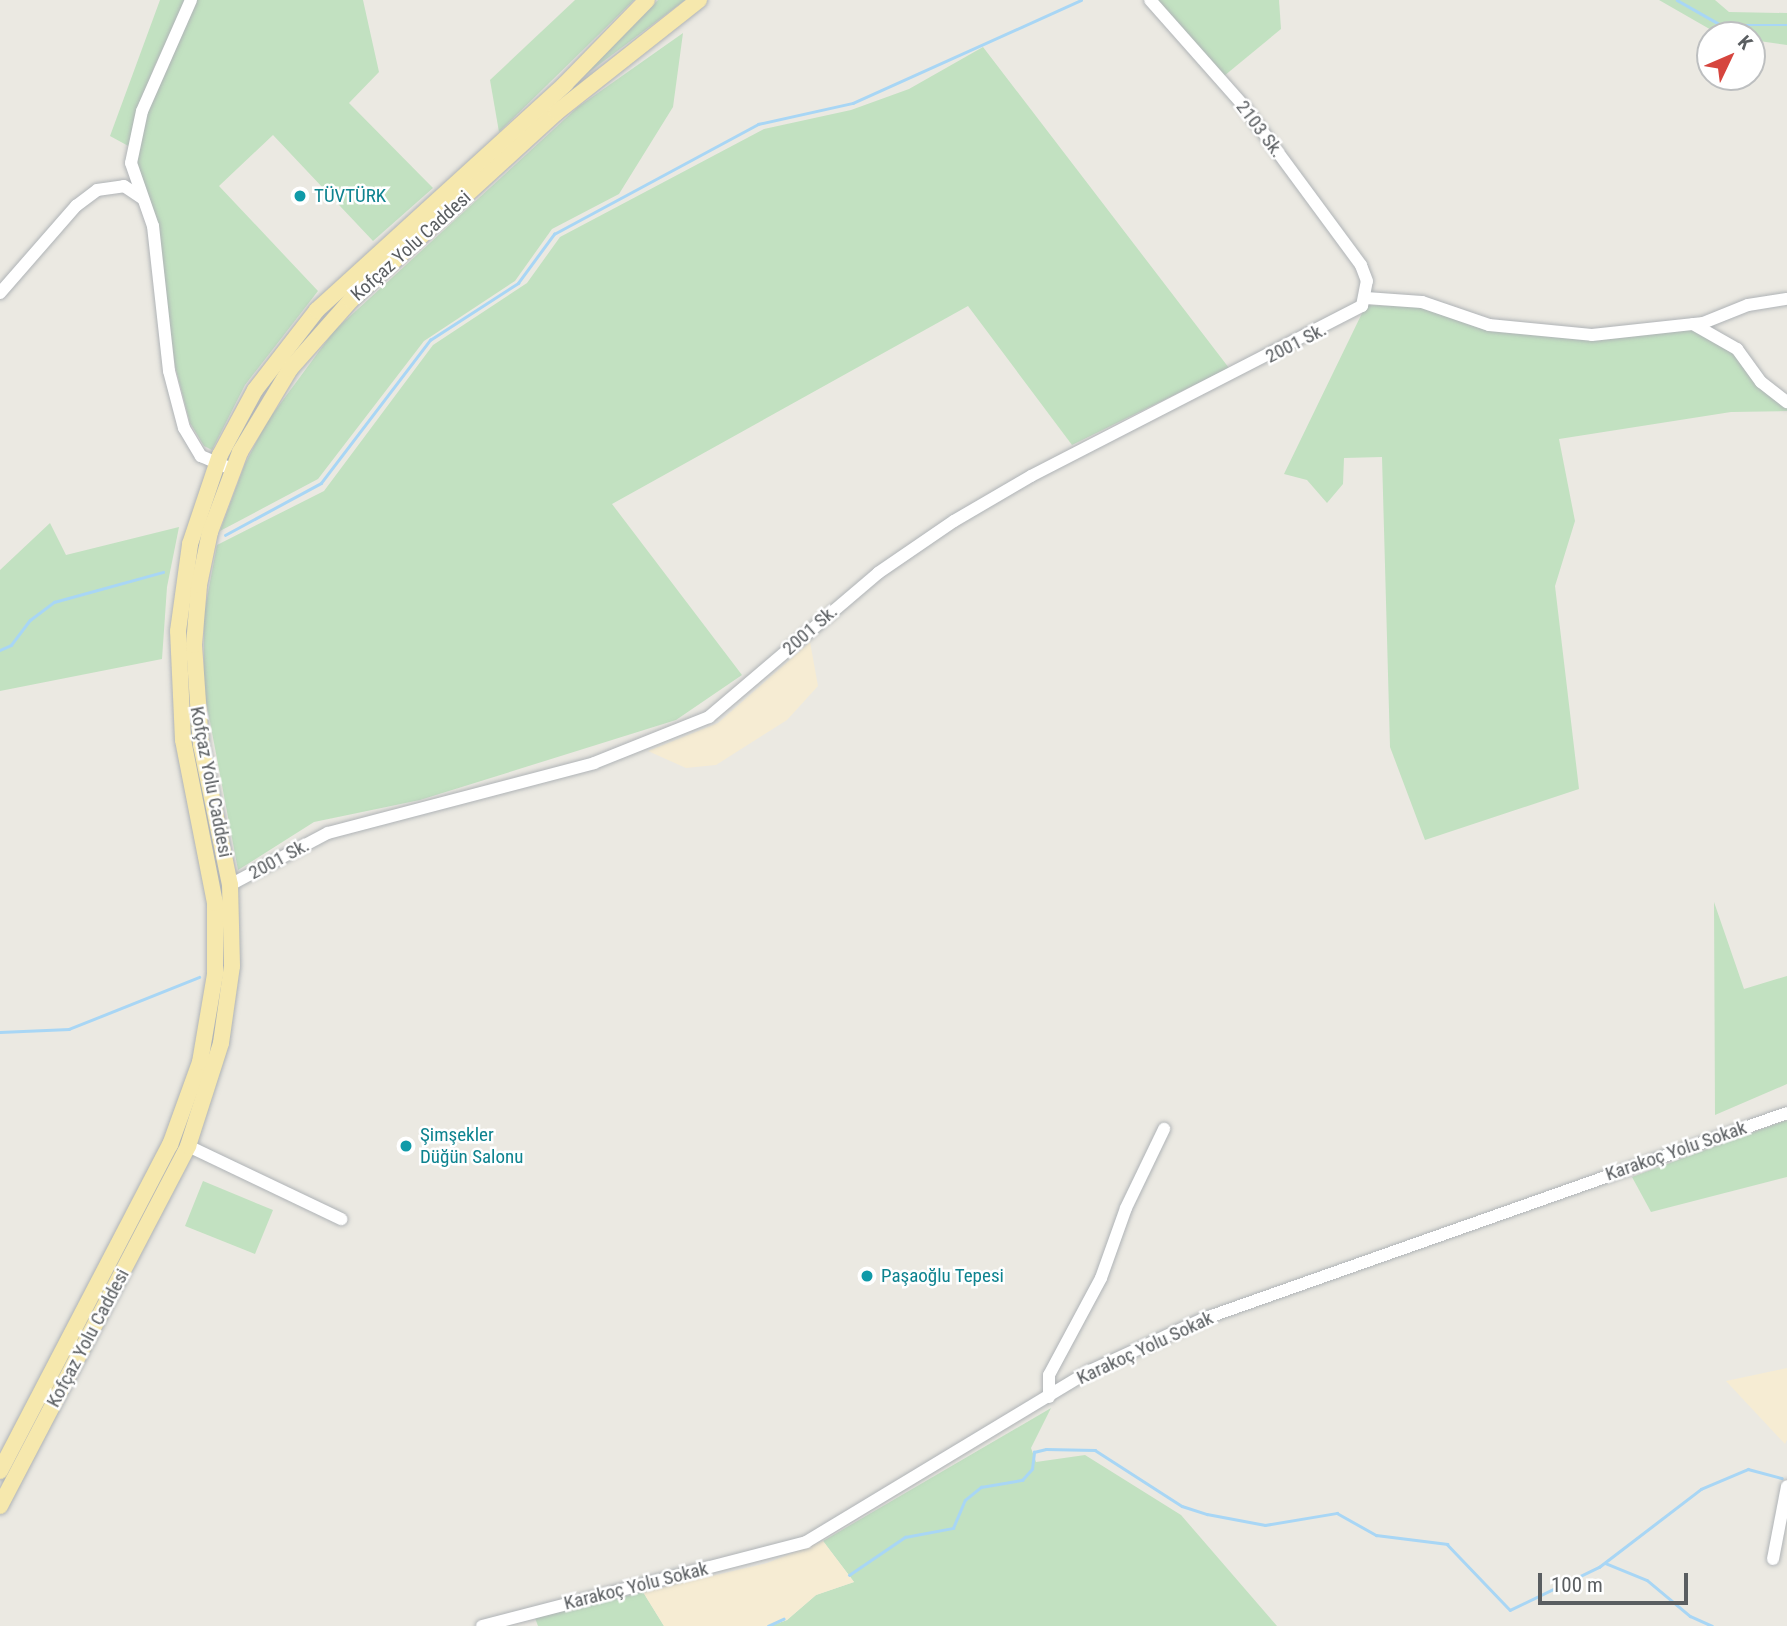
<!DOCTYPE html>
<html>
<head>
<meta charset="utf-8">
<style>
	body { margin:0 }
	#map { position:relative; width:1787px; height:1626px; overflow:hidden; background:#ebe9e2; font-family:"Roboto Condensed",sans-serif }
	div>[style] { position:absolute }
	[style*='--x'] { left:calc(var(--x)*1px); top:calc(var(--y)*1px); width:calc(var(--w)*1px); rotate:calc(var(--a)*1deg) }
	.green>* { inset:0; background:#c2e1c1 }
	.sand>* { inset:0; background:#f6ecd3 }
	.stream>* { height:2.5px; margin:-1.25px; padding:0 1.25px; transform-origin:1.25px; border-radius:1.25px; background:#a8d6f5 }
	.roads { filter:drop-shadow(0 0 2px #afb3b6) drop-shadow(0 0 2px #afb3b6) }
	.minor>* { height:12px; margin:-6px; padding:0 6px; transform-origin:6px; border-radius:6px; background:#fff }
	.major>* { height:16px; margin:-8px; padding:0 8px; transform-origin:8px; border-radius:8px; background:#f6e8ad }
	.dots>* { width:19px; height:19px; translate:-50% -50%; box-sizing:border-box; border:4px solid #fff; border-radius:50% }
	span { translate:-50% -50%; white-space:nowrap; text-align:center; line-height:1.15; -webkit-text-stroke:5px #fff; paint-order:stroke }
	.street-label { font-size:19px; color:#5a5e61 }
	.culture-label { font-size:19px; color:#0d838f }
	.left { translate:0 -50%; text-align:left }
	.north { position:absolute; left:1696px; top:21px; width:70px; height:70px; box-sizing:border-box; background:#fff; border:2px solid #bdbfc0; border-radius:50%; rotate:46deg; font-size:19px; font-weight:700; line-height:28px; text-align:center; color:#5a5e61 }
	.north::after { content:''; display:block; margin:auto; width:24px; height:32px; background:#d6453e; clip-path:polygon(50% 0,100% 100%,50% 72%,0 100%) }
	.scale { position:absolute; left:1538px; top:1573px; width:150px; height:32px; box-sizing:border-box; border:4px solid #5a5e61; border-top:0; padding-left:9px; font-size:21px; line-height:24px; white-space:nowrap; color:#5a5e61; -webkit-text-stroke:5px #fff; paint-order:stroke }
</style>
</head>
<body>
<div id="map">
	<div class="green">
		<div style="clip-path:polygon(160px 0,188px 0,155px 65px,139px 108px,132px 148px,110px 136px)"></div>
		<div style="clip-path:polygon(196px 0,363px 0,379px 72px,349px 103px,433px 188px,373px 241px,273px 135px,219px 186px,318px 291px,245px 385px,212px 450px,204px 446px,190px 423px,175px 366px,157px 227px,135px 163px,145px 112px)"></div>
		<div style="clip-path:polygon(575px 0,634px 0,499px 132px,490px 80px)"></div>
		<div style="clip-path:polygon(658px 0,685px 0,576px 82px)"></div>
		<div style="clip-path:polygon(1158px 0,1279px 0,1281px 29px,1224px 76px)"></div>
		<div style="clip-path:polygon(1659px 0,1715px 0,1729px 12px,1787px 13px,1787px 45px,1752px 40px,1752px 35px,1720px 35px)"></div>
		<div style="clip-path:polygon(683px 33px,673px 107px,619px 194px,552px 229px,515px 281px,424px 341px,318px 479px,220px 531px,245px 464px,266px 423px,334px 331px,578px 107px)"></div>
		<div style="clip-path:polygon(983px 47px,1229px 368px,1072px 445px,968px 306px,612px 504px,742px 675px,676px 720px,420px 800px,314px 822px,238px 870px,204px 690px,204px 614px,217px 545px,324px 491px,433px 345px,527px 283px,560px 237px,764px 129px,851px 110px,909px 89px)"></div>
		<div style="clip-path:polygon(1366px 305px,1422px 307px,1488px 331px,1692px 328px,1734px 352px,1787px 407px,1787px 411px,1731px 412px,1559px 439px,1575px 521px,1555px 586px,1579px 789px,1425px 840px,1390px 747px,1382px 457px,1344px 458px,1343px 484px,1327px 503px,1307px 480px,1284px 474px)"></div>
		<div style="clip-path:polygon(50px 523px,66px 555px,179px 527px,167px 587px,162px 659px,0 691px,0 570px)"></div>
		<div style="clip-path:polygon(1714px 902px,1744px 989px,1787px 976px,1787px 1084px,1715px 1115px)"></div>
		<div style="clip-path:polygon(1787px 1120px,1787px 1177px,1651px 1212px,1632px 1177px)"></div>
		<div style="clip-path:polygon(203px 1181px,273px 1210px,255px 1254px,185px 1226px)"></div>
		<div style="clip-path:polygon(1051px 1408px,1031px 1448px,1036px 1462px,1085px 1455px,1181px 1515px,1277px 1626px,770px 1626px,787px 1620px,816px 1595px,854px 1582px,823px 1541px)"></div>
		<div style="clip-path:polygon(643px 1592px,664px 1626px,538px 1626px,535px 1618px)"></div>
	</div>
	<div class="sand">
		<div style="clip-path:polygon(810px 642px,818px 686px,787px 720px,716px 765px,686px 768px,648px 751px,718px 723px)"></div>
		<div style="clip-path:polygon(1787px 1368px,1787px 1440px,1785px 1444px,1726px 1381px)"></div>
		<div style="clip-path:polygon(823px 1541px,854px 1582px,816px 1595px,787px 1620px,770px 1626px,664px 1626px,643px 1592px,767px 1563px)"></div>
	</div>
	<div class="stream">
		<div style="--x:1677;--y:0;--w:51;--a:29.6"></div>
		<div style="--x:1721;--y:25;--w:66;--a:0"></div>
		<div style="--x:225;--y:535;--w:109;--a:-28.4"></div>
		<div style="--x:321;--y:483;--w:180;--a:-52.7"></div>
		<div style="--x:430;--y:340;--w:105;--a:-32.9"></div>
		<div style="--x:518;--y:283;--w:61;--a:-53.7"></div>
		<div style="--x:554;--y:234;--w:232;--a:-28.3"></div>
		<div style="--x:758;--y:124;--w:97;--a:-12.5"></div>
		<div style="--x:853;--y:103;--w:250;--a:-24.3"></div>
		<div style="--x:0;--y:650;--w:12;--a:-24"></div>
		<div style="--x:11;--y:645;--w:31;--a:-53"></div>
		<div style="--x:30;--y:620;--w:30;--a:-37"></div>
		<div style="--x:54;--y:602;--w:113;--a:-15.4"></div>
		<div style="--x:0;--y:1032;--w:69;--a:-2.5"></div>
		<div style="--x:69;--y:1029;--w:140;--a:-21.8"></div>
		<div style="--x:1605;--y:1563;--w:45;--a:22"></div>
		<div style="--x:1647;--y:1580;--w:56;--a:39.9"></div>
		<div style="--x:1690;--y:1616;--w:24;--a:24"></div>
		<div style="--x:849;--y:1575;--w:68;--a:-34.2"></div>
		<div style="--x:905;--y:1537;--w:49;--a:-10.6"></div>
		<div style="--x:953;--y:1528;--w:30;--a:-67"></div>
		<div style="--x:965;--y:1500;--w:21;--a:-39"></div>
		<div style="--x:981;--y:1487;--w:42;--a:-9.7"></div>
		<div style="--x:1022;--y:1480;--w:15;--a:-48"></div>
		<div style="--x:1032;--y:1469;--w:17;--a:-83"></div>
		<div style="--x:1034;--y:1452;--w:12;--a:-14"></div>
		<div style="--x:1046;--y:1449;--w:49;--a:1.2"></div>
		<div style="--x:1095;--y:1450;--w:103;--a:32.8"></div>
		<div style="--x:1182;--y:1506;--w:26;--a:18"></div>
		<div style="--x:1207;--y:1514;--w:59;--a:10.7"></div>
		<div style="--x:1265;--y:1525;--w:73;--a:-9.5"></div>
		<div style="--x:1337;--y:1513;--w:45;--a:29.4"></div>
		<div style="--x:1376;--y:1535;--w:72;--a:7.2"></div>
		<div style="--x:1447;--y:1544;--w:91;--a:46.3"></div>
		<div style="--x:1510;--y:1610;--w:99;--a:-25.8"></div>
		<div style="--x:1599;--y:1567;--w:128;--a:-37.4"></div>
		<div style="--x:1701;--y:1489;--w:51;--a:-23.1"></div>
		<div style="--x:1748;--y:1469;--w:35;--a:15"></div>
		<div style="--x:768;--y:1626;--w:17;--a:-25"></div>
	</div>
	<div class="roads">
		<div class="minor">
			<div style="--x:191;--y:0;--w:121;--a:113.8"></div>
			<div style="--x:142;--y:111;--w:53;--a:101.9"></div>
			<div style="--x:131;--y:163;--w:67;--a:70.8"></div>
			<div style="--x:153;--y:226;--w:146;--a:83.7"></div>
			<div style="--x:169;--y:371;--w:59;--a:75.3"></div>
			<div style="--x:184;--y:428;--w:33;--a:59"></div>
			<div style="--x:201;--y:456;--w:34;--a:23"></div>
			<div style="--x:0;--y:293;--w:116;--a:-48.9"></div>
			<div style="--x:76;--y:206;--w:26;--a:-37"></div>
			<div style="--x:97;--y:190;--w:27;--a:-8"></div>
			<div style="--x:124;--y:186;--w:22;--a:34"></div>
			<div style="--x:1366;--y:298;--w:56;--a:4.1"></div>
			<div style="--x:1422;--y:302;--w:71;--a:18.9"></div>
			<div style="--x:1489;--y:325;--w:103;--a:5.5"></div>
			<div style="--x:1592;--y:335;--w:112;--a:-6.2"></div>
			<div style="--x:1703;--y:323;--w:48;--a:-21.8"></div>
			<div style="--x:1748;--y:305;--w:39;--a:-9"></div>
			<div style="--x:1693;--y:324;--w:51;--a:29.6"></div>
			<div style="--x:1737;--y:349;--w:41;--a:54"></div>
			<div style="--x:1761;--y:382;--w:33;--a:38"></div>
			<div style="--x:230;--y:885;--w:111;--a:-28"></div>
			<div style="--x:328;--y:833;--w:275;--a:-14.7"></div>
			<div style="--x:594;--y:763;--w:124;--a:-21.8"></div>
			<div style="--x:709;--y:717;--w:222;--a:-40.4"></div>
			<div style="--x:878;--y:573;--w:92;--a:-34.4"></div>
			<div style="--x:954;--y:521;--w:89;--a:-30.3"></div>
			<div style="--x:1031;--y:476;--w:372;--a:-27.2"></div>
			<div style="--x:1362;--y:306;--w:25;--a:-79"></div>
			<div style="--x:1367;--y:281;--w:17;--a:-111"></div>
			<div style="--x:1361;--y:265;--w:199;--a:-126.4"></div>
			<div style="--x:1243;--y:105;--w:140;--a:-131.5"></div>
			<div style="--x:188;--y:1146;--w:170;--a:25.5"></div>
			<div style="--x:1049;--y:1397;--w:22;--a:-90"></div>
			<div style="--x:1049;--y:1375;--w:110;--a:-61.8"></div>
			<div style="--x:1101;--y:1278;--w:74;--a:-70.3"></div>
			<div style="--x:1126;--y:1208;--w:88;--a:-64.3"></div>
			<div style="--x:1773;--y:1559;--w:74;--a:-79.1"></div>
			<div style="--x:482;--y:1626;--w:335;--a:-14.5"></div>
			<div style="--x:806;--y:1542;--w:332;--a:-31.1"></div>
			<div style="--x:1090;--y:1371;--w:124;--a:-24.7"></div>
			<div style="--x:1203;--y:1319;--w:619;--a:-19.43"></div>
		</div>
		<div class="major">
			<div style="--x:0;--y:1471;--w:368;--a:-62.5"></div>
			<div style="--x:170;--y:1145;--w:88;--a:-70.1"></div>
			<div style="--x:200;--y:1062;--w:89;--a:-80.3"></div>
			<div style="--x:215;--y:974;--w:71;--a:-90"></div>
			<div style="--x:215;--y:903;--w:166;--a:-101.1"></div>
			<div style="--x:183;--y:740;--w:109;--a:-92.6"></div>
			<div style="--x:178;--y:631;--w:88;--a:-82.1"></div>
			<div style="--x:190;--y:544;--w:94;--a:-71.4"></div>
			<div style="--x:220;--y:455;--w:74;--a:-61.7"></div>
			<div style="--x:255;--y:390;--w:101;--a:-52.2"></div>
			<div style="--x:317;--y:310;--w:336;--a:-42.3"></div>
			<div style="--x:565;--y:84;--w:117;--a:-45.7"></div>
			<div style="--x:0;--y:1506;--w:406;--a:-62.4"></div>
			<div style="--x:188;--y:1146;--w:108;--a:-72.2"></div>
			<div style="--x:221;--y:1043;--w:78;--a:-81.9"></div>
			<div style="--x:232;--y:966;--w:81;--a:-91.4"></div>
			<div style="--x:230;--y:885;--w:143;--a:-101.7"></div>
			<div style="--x:201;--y:745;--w:100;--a:-94"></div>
			<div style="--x:194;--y:645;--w:60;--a:-85.2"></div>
			<div style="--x:199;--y:585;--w:54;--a:-78.3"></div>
			<div style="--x:210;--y:532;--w:85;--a:-69.4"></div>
			<div style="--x:240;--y:452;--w:97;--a:-58.9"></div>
			<div style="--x:290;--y:369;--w:92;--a:-48.5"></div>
			<div style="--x:351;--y:300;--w:279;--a:-42.4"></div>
			<div style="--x:557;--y:112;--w:181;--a:-38.3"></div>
		</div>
	</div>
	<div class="dots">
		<div style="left:300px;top:196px;background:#0f9aa8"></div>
		<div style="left:406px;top:1146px;background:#0f9aa8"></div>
		<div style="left:867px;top:1276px;background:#0f9aa8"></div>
	</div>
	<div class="street-label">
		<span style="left:1260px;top:129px;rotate:53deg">2103 Sk.</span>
		<span style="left:411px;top:246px;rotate:-42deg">Kofçaz Yolu Caddesi</span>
		<span style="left:1296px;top:343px;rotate:-27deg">2001 Sk.</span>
		<span style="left:810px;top:630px;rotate:-41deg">2001 Sk.</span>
		<span style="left:211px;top:782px;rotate:79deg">Kofçaz Yolu Caddesi</span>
		<span style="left:279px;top:859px;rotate:-28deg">2001 Sk.</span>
		<span style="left:1676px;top:1151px;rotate:-19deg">Karakoç Yolu Sokak</span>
		<span style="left:88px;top:1338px;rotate:-62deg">Kofçaz Yolu Caddesi</span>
		<span style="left:1145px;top:1348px;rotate:-25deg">Karakoç Yolu Sokak</span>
		<span style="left:636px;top:1586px;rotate:-14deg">Karakoç Yolu Sokak</span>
	</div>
	<div class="culture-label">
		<span class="left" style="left:314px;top:196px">TÜVTÜRK</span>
		<span class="left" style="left:420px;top:1146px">Şimşekler<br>Düğün Salonu</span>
		<span class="left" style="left:881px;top:1276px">Paşaoğlu Tepesi</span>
	</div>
	<div class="north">K</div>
	<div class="scale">100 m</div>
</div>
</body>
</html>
